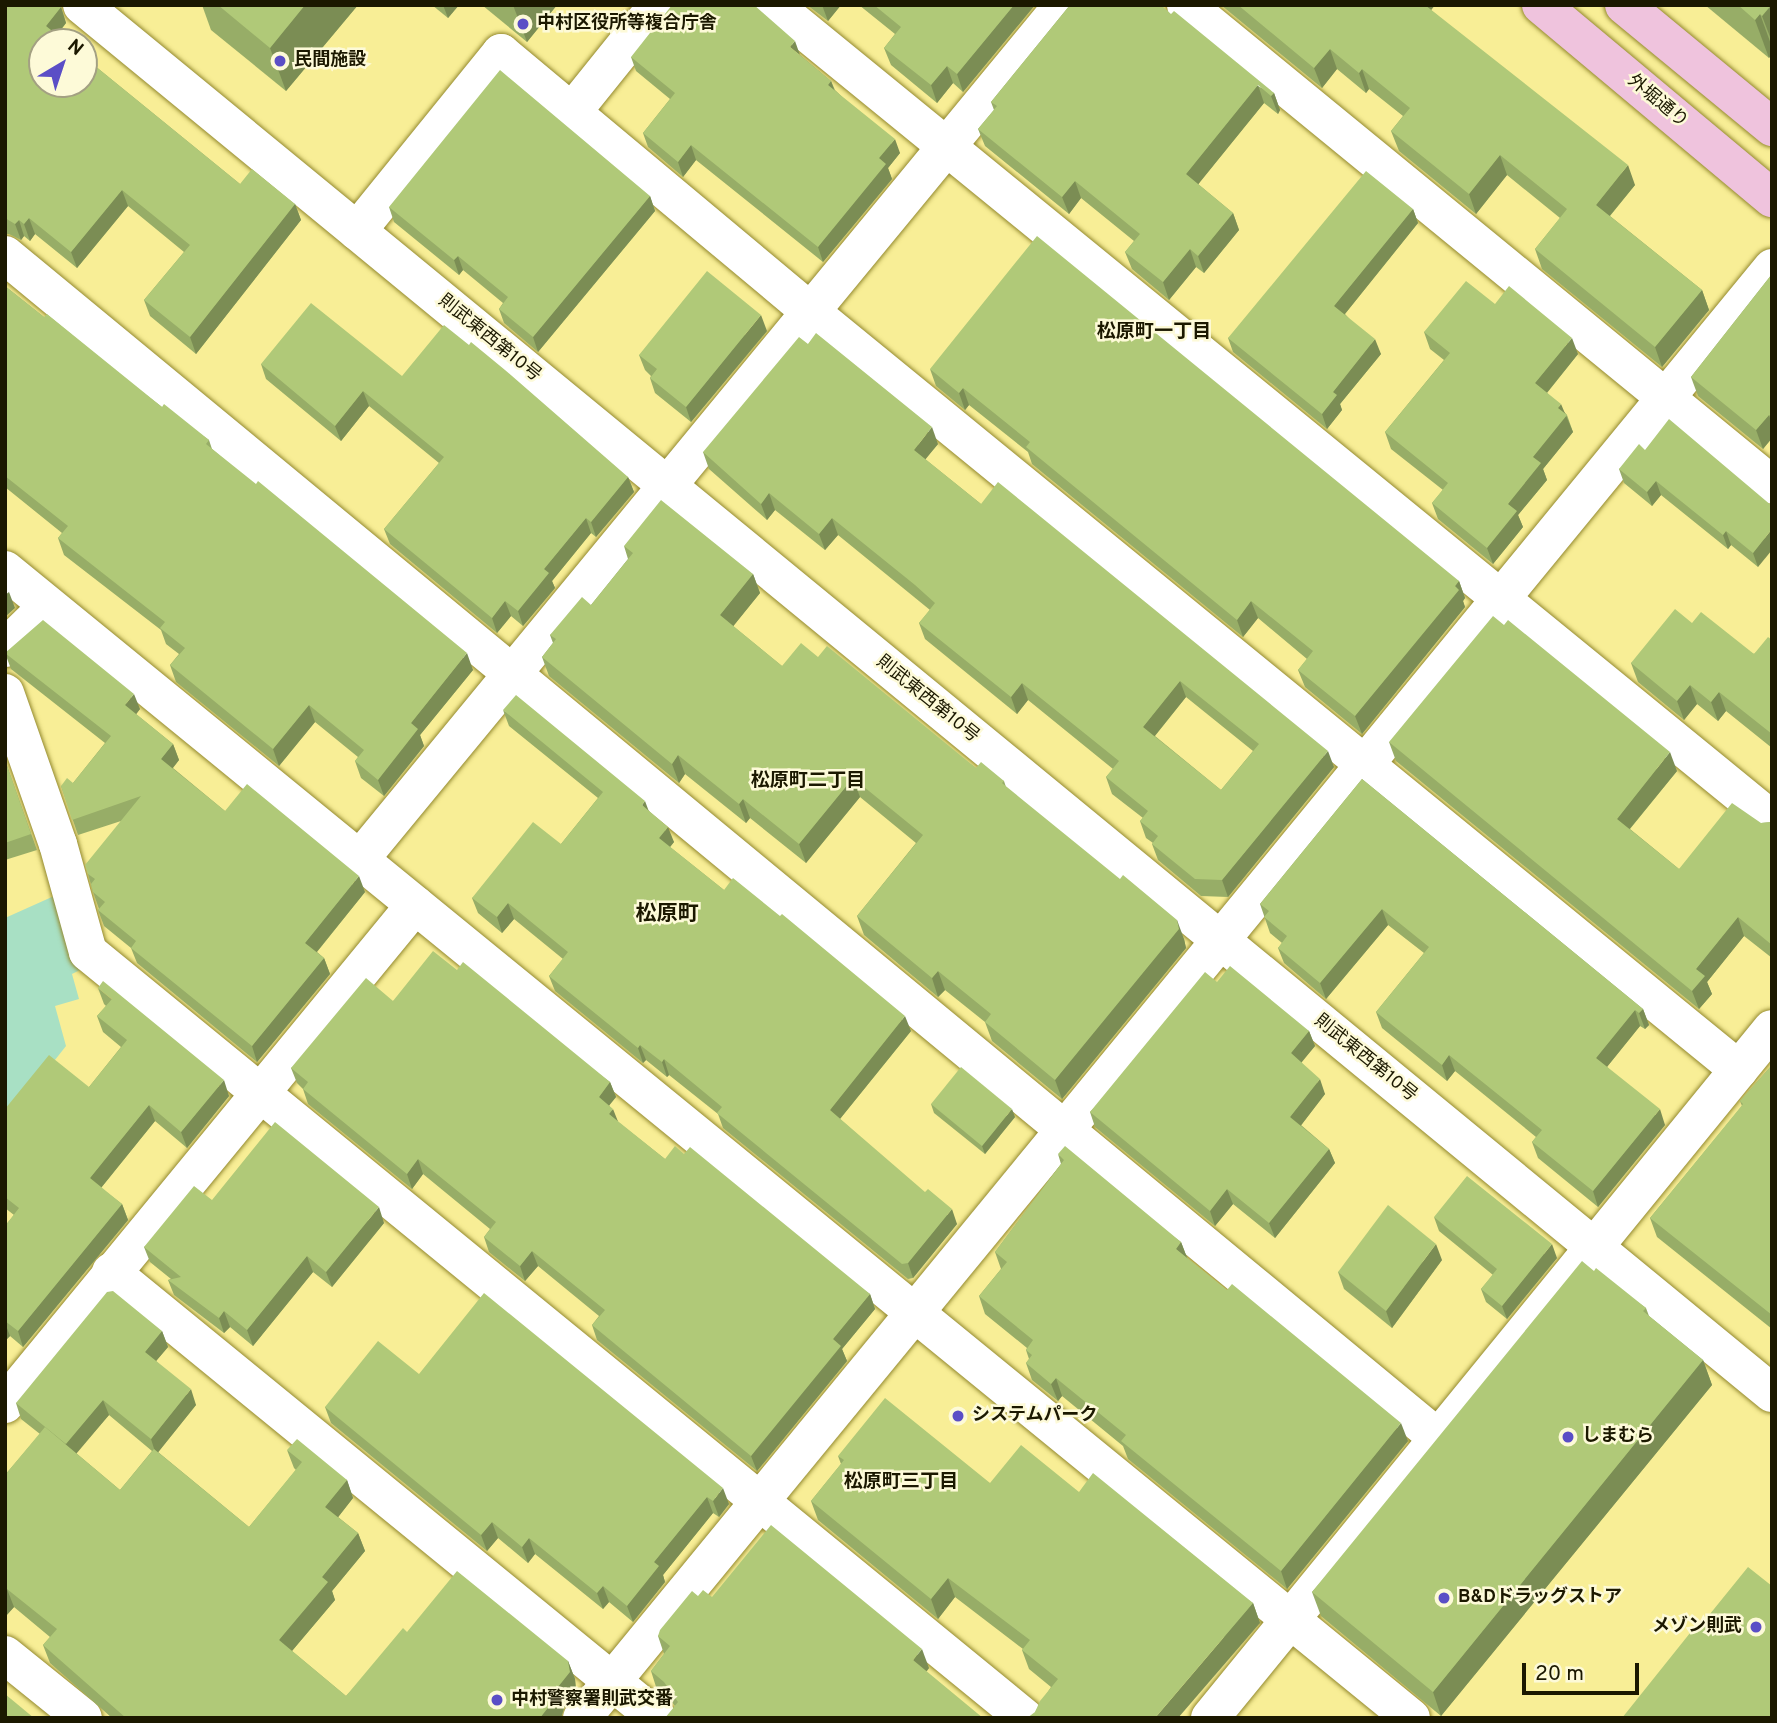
<!DOCTYPE html>
<html>
<head>
<meta charset="utf-8">
<style>
	body { margin:0 }
	#map { position:relative; width:1777px; height:1723px; overflow:hidden; background:#f8ee96; font-family:Overpass,"Noto Sans JP",sans-serif }
	div>[style] { position:absolute }
	[style*='--x'] { left:calc(var(--x)*1px); top:calc(var(--y)*1px); width:calc(var(--w)*1px); rotate:calc(var(--a)*1deg) }
	.green>* { inset:0; background:#a8e0c4 }
	.roads { filter:drop-shadow(0 0 2px #93892f) drop-shadow(0 0 2px #93892f) }
	.minor>* { height:38px; margin:-19px; padding:0 19px; transform-origin:19px; border-radius:19px; background:#fff }
	.major>* { height:38px; margin:-19px; padding:0 19px; transform-origin:19px; border-radius:19px; background:#efc3dd }
	.wall>* { inset:0; background:#97ad67 }
	.shaded-wall>* { inset:0; background:#7b8d54 }
	.building>* { inset:0; background:#b0c978 }
	.dots>* { width:19px; height:19px; translate:-50% -50%; box-sizing:border-box; border:4px solid #fdfad8; border-radius:50% }
	span { translate:-50% -50%; white-space:nowrap; text-align:center; line-height:1.15; -webkit-text-stroke:5px #fdfad8; paint-order:stroke }
	.poi-label { font-size:18px; color:#1b1800; font-weight:700 }
	.left { translate:0 -50%; text-align:left }
	.right { translate:-100% -50%; text-align:right }
	.street-label { font-size:18px; color:#1b1800 }
	.neighbourhood-label { font-size:19px; color:#1b1800; font-weight:700 }
	.quarter-label { font-size:21px; color:#1b1800; font-weight:700 }
	.frame { position:absolute; inset:0; border:7px solid #1b1800; pointer-events:none }
	.north { position:absolute; left:28px; top:28px; width:70px; height:70px; box-sizing:border-box; background:#fdfad8; border:2px solid #a3a082; border-radius:50%; rotate:39deg; font-size:19px; font-weight:700; line-height:28px; text-align:center; color:#1b1800 }
	.north::after { content:''; display:block; margin:auto; width:24px; height:32px; background:#5b4ec6; clip-path:polygon(50% 0,100% 100%,50% 72%,0 100%) }
	.scale { position:absolute; left:1522px; top:1663px; width:117px; height:32px; box-sizing:border-box; border:4px solid #1b1800; border-top:0; padding-left:9px; font-size:21px; line-height:24px; white-space:nowrap; color:#1b1800; -webkit-text-stroke:5px #fdfad8; paint-order:stroke }
</style>
</head>
<body>
<div id="map">
	<div class="green">
		<div style="clip-path:polygon(63px 892px,86px 967px,72px 974px,79px 999px,55px 1006px,66px 1046px,10px 1117px,5px 1114px,5px 918px)"></div>
	</div>
	<div class="roads">
		<div class="minor">
			<div style="--x:82;--y:5;--w:2187;--a:39.4"></div>
			<div style="--x:773;--y:5;--w:1289;--a:39.21"></div>
			<div style="--x:1186;--y:5;--w:757;--a:39.32"></div>
			<div style="--x:572;--y:112;--w:137;--a:-51.2"></div>
			<div style="--x:357;--y:231;--w:229;--a:-51"></div>
			<div style="--x:501;--y:53;--w:404;--a:39.9"></div>
			<div style="--x:811;--y:312;--w:1198;--a:39.24"></div>
			<div style="--x:5;--y:255;--w:1858;--a:39.54"></div>
			<div style="--x:5;--y:570;--w:1815;--a:39.23"></div>
			<div style="--x:5;--y:648;--w:60;--a:-44.3"></div>
			<div style="--x:5;--y:693;--w:160;--a:70.7"></div>
			<div style="--x:58;--y:844;--w:112;--a:74.5"></div>
			<div style="--x:88;--y:952;--w:1210;--a:39.27"></div>
			<div style="--x:360;--y:859;--w:1106;--a:-50.54"></div>
			<div style="--x:111;--y:1272;--w:705;--a:39.24"></div>
			<div style="--x:5;--y:1404;--w:646;--a:-50.59"></div>
			<div style="--x:5;--y:1655;--w:100;--a:38.9"></div>
			<div style="--x:582;--y:1718;--w:1876;--a:-50.62"></div>
			<div style="--x:1210;--y:1718;--w:889;--a:-50.8"></div>
		</div>
		<div class="major">
			<div style="--x:1541;--y:5;--w:301;--a:39.9"></div>
			<div style="--x:1624;--y:5;--w:192;--a:39.5"></div>
		</div>
	</div>
	<div class="wall">
		<div style="clip-path:polygon(5px 5px,61px 7px,66px 23px,57px 35px,240px 184px,295px 204px,301px 220px,196px 354px,150px 316px,144px 300px,184px 252px,128px 206px,77px 268px,35px 234px,30px 241px,24px 236px,21px 240px,9px 234px,5px 234px)"></div>
		<div style="clip-path:polygon(202px 5px,358px 5px,286px 91px,211px 30px)"></div>
		<div style="clip-path:polygon(432px 5px,459px 5px,448px 18px)"></div>
		<div style="clip-path:polygon(482px 5px,557px 5px,527px 42px)"></div>
		<div style="clip-path:polygon(807px 5px,841px 5px,828px 21px)"></div>
		<div style="clip-path:polygon(859px 5px,1035px 5px,963px 92px,953px 83px,937px 103px,891px 65px,884px 48px,895px 34px)"></div>
		<div style="clip-path:polygon(1070px 5px,1274px 93px,1280px 110px,1278px 114px,1264px 103px,1198px 184px,1233px 213px,1239px 230px,1204px 273px,1196px 267px,1169px 300px,1132px 269px,1125px 252px,1134px 241px,1081px 198px,1069px 214px,985px 146px,978px 129px,994px 110px,991px 102px)"></div>
		<div style="clip-path:polygon(1221px 5px,1435px 5px,1431px 10px,1635px 185px,1610px 216px,1702px 290px,1709px 310px,1662px 367px,1542px 269px,1535px 249px,1560px 218px,1507px 175px,1476px 214px,1399px 151px,1391px 131px,1403px 116px,1369px 89px,1366px 93px,1337px 69px,1322px 88px)"></div>
		<div style="clip-path:polygon(1705px 5px,1772px 5px,1772px 54px,1769px 58px)"></div>
		<div style="clip-path:polygon(800px 55px,831px 81px,835px 90px,900px 153px,888px 168px,892px 179px,823px 262px,696px 160px,683px 177px,648px 147px,643px 133px,670px 99px,636px 71px,631px 57px)"></div>
		<div style="clip-path:polygon(650px 196px,655px 211px,538px 352px,504px 323px,499px 309px,503px 303px,463px 270px,459px 275px,394px 222px,389px 207px)"></div>
		<div style="clip-path:polygon(1413px 209px,1418px 223px,1345px 314px,1381px 354px,1340px 404px,1342px 410px,1327px 429px,1233px 352px,1228px 338px)"></div>
		<div style="clip-path:polygon(1772px 274px,1772px 438px,1763px 449px,1698px 396px,1691px 377px)"></div>
		<div style="clip-path:polygon(5px 286px,44px 317px,162px 407px,209px 440px,212px 449px,473px 670px,420px 735px,424px 746px,384px 796px,361px 778px,355px 761px,358px 757px,315px 722px,279px 766px,176px 682px,170px 665px,179px 654px,166px 644px,161px 630px,64px 555px,58px 538px,62px 533px,5px 487px)"></div>
		<div style="clip-path:polygon(1495px 304px,1578px 354px,1547px 393px,1567px 415px,1573px 432px,1543px 469px,1547px 480px,1518px 515px,1523px 527px,1493px 564px,1438px 519px,1432px 503px,1443px 490px,1391px 449px,1385px 432px,1444px 360px,1430px 349px,1424px 332px)"></div>
		<div style="clip-path:polygon(767px 331px,691px 422px,655px 393px,650px 378px,651px 376px,645px 370px,639px 355px)"></div>
		<div style="clip-path:polygon(261px 364px,402px 376px,628px 477px,634px 492px,596px 537px,591px 533px,552px 581px,555px 588px,523px 626px,511px 616px,497px 633px,390px 544px,384px 529px,439px 463px,369px 406px,341px 441px,266px 379px)"></div>
		<div style="clip-path:polygon(930px 369px,1459px 581px,1465px 598px,1463px 601px,1465px 607px,1362px 734px,1305px 687px,1298px 670px,1307px 659px,1258px 618px,1243px 637px,1032px 464px,1028px 452px,969px 405px,965px 410px,936px 386px)"></div>
		<div style="clip-path:polygon(evenodd,938px 444px,925px 459px,981px 504px,1334px 767px,1228px 897px,1201px 896px,1158px 860px,1152px 844px,1153px 843px,1146px 838px,1140px 821px,1143px 818px,1112px 794px,1106px 777px,1113px 769px,1028px 700px,1017px 714px,925px 639px,919px 623px,930px 610px,838px 535px,825px 550px,775px 510px,767px 520px,709px 469px,703px 452px,938px 444px,1186px 697px,1253px 751px,1221px 790px,1155px 736px,1186px 697px)"></div>
		<div style="clip-path:polygon(1645px 450px,1772px 506px,1758px 567px,1731px 545px,1728px 549px,1661px 495px,1652px 506px,1624px 483px,1619px 469px)"></div>
		<div style="clip-path:polygon(624px 546px,753px 574px,760px 593px,733px 626px,782px 666px,818px 657px,976px 768px,1004px 781px,1006px 787px,1184px 939px,1186px 948px,1062px 1099px,992px 1041px,985px 1022px,945px 990px,938px 997px,864px 935px,857px 916px,916px 843px,860px 797px,806px 863px,750px 818px,746px 823px,685px 774px,679px 783px,549px 676px,542px 657px,553px 643px,550px 635px,591px 605px,628px 559px)"></div>
		<div style="clip-path:polygon(1692px 623px,1754px 654px,1772px 640px,1772px 748px,1726px 711px,1718px 721px,1697px 704px,1684px 720px,1638px 682px,1631px 663px)"></div>
		<div style="clip-path:polygon(5px 653px,140px 709px,136px 714px,173px 744px,179px 760px,173px 768px,225px 811px,365px 892px,317px 952px,324px 958px,330px 974px,257px 1062px,137px 963px,131px 948px,104px 926px,98px 910px,99px 909px,93px 892px,88px 874px,121px 821px,78px 835px,61px 786px,73px 783px,105px 743px,11px 669px)"></div>
		<div style="clip-path:polygon(503px 710px,649px 811px,674px 842px,670px 847px,724px 890px,911px 1031px,840px 1119px,957px 1224px,913px 1278px,908px 1279px,723px 1128px,718px 1114px,669px 1075px,667px 1077px,646px 1060px,643px 1063px,555px 991px,549px 976px,563px 959px,514px 919px,502px 933px,478px 913px,472px 898px,561px 844px,598px 798px,509px 726px)"></div>
		<div style="clip-path:polygon(1389px 742px,1677px 771px,1630px 829px,1679px 869px,1761px 823px,1772px 822px,1772px 958px,1744px 936px,1707px 982px,1712px 994px,1699px 1009px,1396px 761px)"></div>
		<div style="clip-path:polygon(5px 760px,37px 850px,5px 860px)"></div>
		<div style="clip-path:polygon(1362px 779px,1643px 1009px,1649px 1025px,1645px 1029px,1640px 1026px,1607px 1067px,1665px 1125px,1598px 1207px,1538px 1158px,1532px 1142px,1536px 1137px,1455px 1071px,1447px 1081px,1382px 1028px,1376px 1012px,1424px 953px,1388px 925px,1326px 999px,1284px 963px,1278px 948px,1282px 943px,1270px 933px,1260px 904px)"></div>
		<div style="clip-path:polygon(457px 970px,610px 1082px,616px 1097px,609px 1105px,618px 1122px,665px 1159px,870px 1294px,875px 1309px,842px 1349px,847px 1361px,757px 1471px,597px 1340px,592px 1325px,599px 1316px,538px 1266px,525px 1281px,489px 1252px,484px 1237px,490px 1229px,423px 1174px,412px 1189px,308px 1104px,303px 1089px,297px 1083px,291px 1068px,393px 1001px)"></div>
		<div style="clip-path:polygon(1217px 982px,1309px 1031px,1315px 1046px,1301px 1062px,1325px 1094px,1301px 1125px,1329px 1149px,1335px 1163px,1275px 1238px,1233px 1204px,1215px 1226px,1095px 1127px,1090px 1112px)"></div>
		<div style="clip-path:polygon(98px 988px,229px 1096px,187px 1148px,155px 1121px,101px 1188px,122px 1204px,128px 1220px,23px 1347px,10px 1336px,5px 1341px,5px 1226px,14px 1215px,5px 1208px,5px 1109px,89px 1087px,121px 1047px,103px 1032px,97px 1016px,106px 1006px,104px 1004px)"></div>
		<div style="clip-path:polygon(1772px 1065px,1772px 1329px,1657px 1237px,1650px 1218px,1742px 1106px,1740px 1101px)"></div>
		<div style="clip-path:polygon(931px 1104px,1015px 1117px,985px 1154px,934px 1113px)"></div>
		<div style="clip-path:polygon(1058px 1154px,1181px 1242px,1187px 1258px,1408px 1441px,1287px 1589px,1128px 1459px,1123px 1446px,1062px 1396px,1058px 1401px,1032px 1380px,1026px 1363px,1029px 1359px,1026px 1350px,1027px 1348px,985px 1314px,979px 1296px,1001px 1269px,995px 1252px,1061px 1164px)"></div>
		<div style="clip-path:polygon(212px 1200px,384px 1223px,332px 1287px,313px 1272px,253px 1346px,230px 1327px,224px 1333px,174px 1295px,168px 1280px,171px 1279px,150px 1262px,144px 1247px)"></div>
		<div style="clip-path:polygon(1434px 1217px,1557px 1258px,1507px 1319px,1486px 1302px,1481px 1289px,1493px 1275px,1439px 1231px)"></div>
		<div style="clip-path:polygon(1442px 1260px,1392px 1328px,1344px 1289px,1338px 1272px)"></div>
		<div style="clip-path:polygon(1594px 1271px,1646px 1308px,1649px 1316px,1703px 1360px,1712px 1385px,1441px 1716px,1321px 1616px,1312px 1592px)"></div>
		<div style="clip-path:polygon(evenodd,162px 1331px,168px 1347px,156px 1361px,196px 1405px,158px 1452px,249px 1527px,296px 1470px,294px 1468px,287px 1450px,347px 1480px,353px 1498px,338px 1517px,358px 1533px,365px 1551px,332px 1591px,335px 1600px,292px 1651px,346px 1696px,407px 1632px,568px 1661px,575px 1679px,576px 1690px,565px 1705px,561px 1718px,112px 1718px,50px 1663px,43px 1645px,50px 1637px,14px 1607px,5px 1617px,5px 1475px,40px 1434px,21px 1419px,16px 1403px,162px 1331px,109px 1415px,152px 1451px,120px 1490px,76px 1453px,109px 1415px)"></div>
		<div style="clip-path:polygon(419px 1374px,729px 1504px,719px 1517px,713px 1513px,663px 1575px,665px 1582px,633px 1622px,609px 1602px,603px 1609px,535px 1554px,528px 1563px,498px 1538px,487px 1551px,331px 1423px,325px 1407px)"></div>
		<div style="clip-path:polygon(838px 1456px,990px 1483px,1079px 1492px,1253px 1603px,1260px 1623px,1035px 1712px,1051px 1687px,1029px 1669px,1022px 1650px,1023px 1649px,955px 1597px,938px 1619px,818px 1520px,811px 1501px,841px 1464px)"></div>
		<div style="clip-path:polygon(698px 1596px,712px 1597px,929px 1668px,927px 1671px,675px 1706px,671px 1701px,657px 1690px,651px 1671px,664px 1654px,658px 1636px)"></div>
	</div>
	<div class="shaded-wall">
		<div style="clip-path:polygon(305px 5px,358px 5px,286px 91px,270px 48px)"></div>
		<div style="clip-path:polygon(443px 5px,459px 5px,448px 18px)"></div>
		<div style="clip-path:polygon(513px 5px,557px 5px,527px 42px)"></div>
		<div style="clip-path:polygon(822px 5px,841px 5px,828px 21px)"></div>
		<div style="clip-path:polygon(1014px 5px,1035px 5px,963px 92px,957px 74px)"></div>
		<div style="clip-path:polygon(1419px 5px,1435px 5px,1424px 19px)"></div>
		<div style="clip-path:polygon(1772px 5px,1772px 42px,1762px 16px)"></div>
		<div style="clip-path:polygon(61px 7px,66px 23px,51px 42px,46px 26px)"></div>
		<div style="clip-path:polygon(1760px 14px,1772px 47px,1772px 54px,1769px 58px,1755px 20px)"></div>
		<div style="clip-path:polygon(795px 41px,800px 55px,790px 47px)"></div>
		<div style="clip-path:polygon(1330px 49px,1337px 69px,1322px 88px,1314px 68px)"></div>
		<div style="clip-path:polygon(947px 66px,953px 83px,937px 103px,931px 85px)"></div>
		<div style="clip-path:polygon(1362px 69px,1369px 89px,1366px 93px,1359px 73px)"></div>
		<div style="clip-path:polygon(831px 81px,836px 95px,828px 85px)"></div>
		<div style="clip-path:polygon(1258px 85px,1264px 103px,1192px 192px,1186px 174px)"></div>
		<div style="clip-path:polygon(1274px 93px,1280px 110px,1278px 114px,1271px 96px)"></div>
		<div style="clip-path:polygon(895px 139px,900px 153px,888px 168px,892px 179px,823px 262px,818px 247px,879px 158px)"></div>
		<div style="clip-path:polygon(691px 145px,696px 160px,683px 177px,678px 162px)"></div>
		<div style="clip-path:polygon(1500px 155px,1507px 175px,1476px 214px,1469px 194px)"></div>
		<div style="clip-path:polygon(1628px 165px,1635px 185px,1603px 224px,1596px 205px)"></div>
		<div style="clip-path:polygon(1075px 181px,1081px 198px,1069px 214px,1062px 197px)"></div>
		<div style="clip-path:polygon(122px 190px,128px 206px,77px 268px,71px 252px)"></div>
		<div style="clip-path:polygon(650px 196px,655px 211px,538px 352px,533px 337px)"></div>
		<div style="clip-path:polygon(295px 204px,301px 220px,196px 354px,190px 337px)"></div>
		<div style="clip-path:polygon(1413px 209px,1418px 223px,1340px 320px,1334px 306px)"></div>
		<div style="clip-path:polygon(1233px 213px,1239px 230px,1204px 273px,1198px 256px)"></div>
		<div style="clip-path:polygon(29px 218px,35px 234px,30px 241px,24px 224px)"></div>
		<div style="clip-path:polygon(19px 220px,24px 236px,21px 240px,15px 224px)"></div>
		<div style="clip-path:polygon(1190px 249px,1196px 267px,1169px 300px,1163px 282px)"></div>
		<div style="clip-path:polygon(458px 256px,463px 270px,459px 275px,454px 260px)"></div>
		<div style="clip-path:polygon(1702px 290px,1709px 310px,1662px 367px,1655px 347px)"></div>
		<div style="clip-path:polygon(761px 315px,767px 331px,691px 422px,686px 407px)"></div>
		<div style="clip-path:polygon(1572px 338px,1578px 354px,1541px 400px,1535px 383px)"></div>
		<div style="clip-path:polygon(1375px 339px,1381px 354px,1340px 404px,1342px 410px,1327px 429px,1322px 414px,1333px 392px)"></div>
		<div style="clip-path:polygon(963px 388px,969px 405px,965px 410px,959px 393px)"></div>
		<div style="clip-path:polygon(363px 391px,369px 406px,341px 441px,335px 426px)"></div>
		<div style="clip-path:polygon(1561px 404px,1573px 432px,1543px 469px,1547px 480px,1518px 515px,1523px 527px,1493px 564px,1487px 548px,1508px 504px,1558px 408px)"></div>
		<div style="clip-path:polygon(1769px 415px,1772px 424px,1772px 438px,1763px 449px,1756px 430px)"></div>
		<div style="clip-path:polygon(932px 427px,938px 444px,920px 466px,914px 450px)"></div>
		<div style="clip-path:polygon(628px 477px,634px 492px,596px 537px,591px 522px)"></div>
		<div style="clip-path:polygon(1656px 481px,1661px 495px,1652px 506px,1647px 492px)"></div>
		<div style="clip-path:polygon(769px 493px,775px 510px,767px 520px,761px 504px)"></div>
		<div style="clip-path:polygon(586px 518px,591px 533px,552px 581px,555px 588px,523px 626px,518px 611px,544px 569px)"></div>
		<div style="clip-path:polygon(832px 518px,838px 535px,825px 550px,819px 534px)"></div>
		<div style="clip-path:polygon(1772px 529px,1772px 550px,1758px 567px,1753px 553px)"></div>
		<div style="clip-path:polygon(1726px 531px,1731px 545px,1728px 549px,1723px 535px)"></div>
		<div style="clip-path:polygon(753px 574px,760px 593px,727px 634px,720px 615px)"></div>
		<div style="clip-path:polygon(1459px 581px,1465px 598px,1463px 601px,1465px 607px,1362px 734px,1355px 716px)"></div>
		<div style="clip-path:polygon(9px 592px,15px 608px,5px 617px,5px 595px)"></div>
		<div style="clip-path:polygon(505px 601px,511px 616px,497px 633px,492px 618px)"></div>
		<div style="clip-path:polygon(1251px 601px,1258px 618px,1243px 637px,1237px 620px)"></div>
		<div style="clip-path:polygon(467px 653px,473px 670px,420px 735px,424px 746px,384px 796px,378px 780px,411px 723px)"></div>
		<div style="clip-path:polygon(1180px 681px,1186px 697px,1149px 743px,1143px 727px)"></div>
		<div style="clip-path:polygon(1022px 683px,1028px 700px,1017px 714px,1011px 697px)"></div>
		<div style="clip-path:polygon(1690px 685px,1697px 704px,1684px 720px,1677px 701px)"></div>
		<div style="clip-path:polygon(1719px 692px,1726px 711px,1718px 721px,1711px 702px)"></div>
		<div style="clip-path:polygon(134px 694px,140px 709px,131px 721px,125px 705px)"></div>
		<div style="clip-path:polygon(309px 705px,315px 722px,279px 766px,273px 749px)"></div>
		<div style="clip-path:polygon(173px 744px,179px 760px,167px 775px,161px 759px)"></div>
		<div style="clip-path:polygon(1328px 751px,1334px 767px,1228px 897px,1222px 880px)"></div>
		<div style="clip-path:polygon(1670px 752px,1677px 771px,1623px 837px,1617px 819px)"></div>
		<div style="clip-path:polygon(678px 755px,685px 774px,679px 783px,672px 764px)"></div>
		<div style="clip-path:polygon(853px 778px,860px 797px,806px 863px,799px 844px)"></div>
		<div style="clip-path:polygon(743px 799px,750px 818px,746px 823px,739px 804px)"></div>
		<div style="clip-path:polygon(645px 801px,651px 817px,642px 805px)"></div>
		<div style="clip-path:polygon(668px 827px,674px 842px,665px 853px,659px 838px)"></div>
		<div style="clip-path:polygon(359px 876px,365px 892px,311px 959px,305px 943px)"></div>
		<div style="clip-path:polygon(508px 903px,514px 919px,502px 933px,497px 917px)"></div>
		<div style="clip-path:polygon(1382px 909px,1388px 925px,1326px 999px,1320px 983px)"></div>
		<div style="clip-path:polygon(1738px 917px,1744px 936px,1707px 982px,1712px 994px,1699px 1009px,1692px 991px,1696px 969px)"></div>
		<div style="clip-path:polygon(1177px 920px,1184px 939px,1186px 948px,1062px 1099px,1055px 1080px)"></div>
		<div style="clip-path:polygon(324px 958px,330px 974px,257px 1062px,252px 1046px)"></div>
		<div style="clip-path:polygon(938px 971px,945px 990px,938px 997px,932px 978px)"></div>
		<div style="clip-path:polygon(1643px 1009px,1649px 1025px,1645px 1029px,1639px 1013px)"></div>
		<div style="clip-path:polygon(1635px 1010px,1640px 1026px,1602px 1073px,1596px 1058px)"></div>
		<div style="clip-path:polygon(905px 1016px,911px 1031px,835px 1125px,830px 1110px)"></div>
		<div style="clip-path:polygon(1309px 1031px,1315px 1046px,1297px 1068px,1291px 1053px)"></div>
		<div style="clip-path:polygon(640px 1045px,646px 1060px,643px 1063px,638px 1048px)"></div>
		<div style="clip-path:polygon(1449px 1055px,1455px 1071px,1447px 1081px,1442px 1065px)"></div>
		<div style="clip-path:polygon(664px 1059px,669px 1075px,667px 1077px,662px 1062px)"></div>
		<div style="clip-path:polygon(1320px 1079px,1325px 1094px,1296px 1132px,1290px 1117px)"></div>
		<div style="clip-path:polygon(224px 1080px,229px 1096px,187px 1148px,181px 1132px)"></div>
		<div style="clip-path:polygon(610px 1082px,616px 1097px,604px 1112px,599px 1097px)"></div>
		<div style="clip-path:polygon(149px 1105px,155px 1121px,96px 1194px,90px 1178px)"></div>
		<div style="clip-path:polygon(613px 1109px,619px 1124px,609px 1114px)"></div>
		<div style="clip-path:polygon(1012px 1109px,1015px 1117px,985px 1154px,982px 1146px)"></div>
		<div style="clip-path:polygon(1660px 1109px,1665px 1125px,1598px 1207px,1593px 1191px)"></div>
		<div style="clip-path:polygon(1329px 1149px,1335px 1163px,1275px 1238px,1269px 1223px)"></div>
		<div style="clip-path:polygon(418px 1159px,423px 1174px,412px 1189px,407px 1174px)"></div>
		<div style="clip-path:polygon(1227px 1189px,1233px 1204px,1215px 1226px,1210px 1211px)"></div>
		<div style="clip-path:polygon(122px 1204px,128px 1220px,23px 1347px,18px 1331px)"></div>
		<div style="clip-path:polygon(379px 1207px,384px 1223px,332px 1287px,326px 1272px)"></div>
		<div style="clip-path:polygon(952px 1209px,957px 1224px,913px 1278px,908px 1263px)"></div>
		<div style="clip-path:polygon(1181px 1242px,1188px 1260px,1176px 1249px)"></div>
		<div style="clip-path:polygon(1436px 1244px,1442px 1260px,1392px 1328px,1386px 1311px)"></div>
		<div style="clip-path:polygon(1552px 1244px,1557px 1258px,1507px 1319px,1502px 1306px)"></div>
		<div style="clip-path:polygon(532px 1251px,538px 1266px,525px 1281px,520px 1266px)"></div>
		<div style="clip-path:polygon(307px 1256px,313px 1272px,253px 1346px,247px 1330px)"></div>
		<div style="clip-path:polygon(870px 1294px,875px 1309px,842px 1349px,847px 1361px,757px 1471px,751px 1456px,833px 1339px)"></div>
		<div style="clip-path:polygon(224px 1311px,230px 1327px,224px 1333px,219px 1318px)"></div>
		<div style="clip-path:polygon(5px 1323px,10px 1336px,5px 1341px)"></div>
		<div style="clip-path:polygon(162px 1331px,168px 1347px,151px 1367px,145px 1352px)"></div>
		<div style="clip-path:polygon(1703px 1360px,1712px 1385px,1441px 1716px,1433px 1692px)"></div>
		<div style="clip-path:polygon(1056px 1378px,1062px 1396px,1058px 1401px,1051px 1384px)"></div>
		<div style="clip-path:polygon(191px 1389px,196px 1405px,156px 1455px,151px 1439px)"></div>
		<div style="clip-path:polygon(103px 1400px,109px 1415px,71px 1460px,65px 1444px)"></div>
		<div style="clip-path:polygon(1401px 1423px,1408px 1441px,1287px 1589px,1281px 1571px)"></div>
		<div style="clip-path:polygon(347px 1480px,353px 1498px,332px 1525px,325px 1507px)"></div>
		<div style="clip-path:polygon(723px 1488px,729px 1504px,719px 1517px,713px 1501px)"></div>
		<div style="clip-path:polygon(707px 1497px,713px 1513px,663px 1575px,665px 1582px,633px 1622px,627px 1606px,654px 1562px)"></div>
		<div style="clip-path:polygon(492px 1522px,498px 1538px,487px 1551px,481px 1535px)"></div>
		<div style="clip-path:polygon(358px 1533px,365px 1551px,332px 1591px,335px 1600px,286px 1658px,279px 1640px,322px 1577px)"></div>
		<div style="clip-path:polygon(529px 1538px,535px 1554px,528px 1563px,522px 1547px)"></div>
		<div style="clip-path:polygon(948px 1578px,955px 1597px,938px 1619px,931px 1599px)"></div>
		<div style="clip-path:polygon(603px 1586px,609px 1602px,603px 1609px,597px 1593px)"></div>
		<div style="clip-path:polygon(7px 1589px,14px 1607px,5px 1617px,5px 1591px)"></div>
		<div style="clip-path:polygon(1253px 1603px,1260px 1623px,1178px 1718px,1155px 1718px)"></div>
		<div style="clip-path:polygon(922px 1649px,929px 1668px,920px 1679px,913px 1660px)"></div>
		<div style="clip-path:polygon(568px 1661px,575px 1679px,576px 1690px,565px 1705px,561px 1718px,540px 1718px,558px 1687px)"></div>
	</div>
	<div class="building">
		<div style="clip-path:polygon(5px 5px,58px 5px,61px 7px,46px 26px,66px 42px,42px 42px,42px 84px,84px 84px,84px 57px,240px 184px,252px 169px,295px 204px,190px 337px,144px 300px,190px 245px,122px 190px,71px 252px,29px 218px,24px 224px,19px 220px,15px 224px,5px 218px)"></div>
		<div style="clip-path:polygon(218px 5px,305px 5px,270px 48px)"></div>
		<div style="clip-path:polygon(672px 5px,754px 5px,795px 41px,790px 47px,831px 81px,828px 85px,895px 139px,879px 158px,886px 164px,818px 247px,691px 145px,678px 162px,643px 133px,675px 93px,631px 57px)"></div>
		<div style="clip-path:polygon(874px 5px,1014px 5px,957px 74px,947px 66px,931px 85px,884px 48px,901px 27px)"></div>
		<div style="clip-path:polygon(1070px 5px,1161px 5px,1171px 14px,1174px 11px,1274px 93px,1271px 96px,1258px 85px,1186px 174px,1233px 213px,1198px 256px,1190px 249px,1163px 282px,1125px 252px,1140px 234px,1075px 181px,1062px 197px,978px 129px,997px 106px,991px 102px)"></div>
		<div style="clip-path:polygon(1238px 5px,1425px 5px,1628px 165px,1596px 205px,1702px 290px,1655px 347px,1535px 249px,1567px 209px,1500px 155px,1469px 194px,1391px 131px,1410px 108px,1362px 69px,1359px 73px,1330px 49px,1314px 68px)"></div>
		<div style="clip-path:polygon(1738px 5px,1771px 5px,1762px 16px,1760px 14px,1755px 20px)"></div>
		<div style="clip-path:polygon(500px 70px,650px 196px,533px 337px,499px 309px,508px 297px,458px 256px,454px 260px,389px 207px)"></div>
		<div style="clip-path:polygon(1366px 171px,1413px 209px,1334px 306px,1375px 339px,1333px 392px,1337px 395px,1322px 414px,1228px 338px)"></div>
		<div style="clip-path:polygon(1037px 236px,1459px 581px,1455px 586px,1459px 590px,1355px 716px,1298px 670px,1313px 651px,1251px 601px,1237px 620px,1026px 447px,1030px 442px,963px 388px,959px 393px,930px 369px)"></div>
		<div style="clip-path:polygon(707px 271px,761px 315px,686px 407px,650px 378px,657px 369px,639px 355px)"></div>
		<div style="clip-path:polygon(1772px 274px,1772px 417px,1769px 415px,1756px 430px,1691px 377px)"></div>
		<div style="clip-path:polygon(1466px 281px,1495px 304px,1509px 286px,1572px 338px,1535px 383px,1561px 404px,1558px 408px,1567px 415px,1533px 457px,1541px 463px,1508px 504px,1517px 511px,1487px 548px,1432px 503px,1448px 483px,1385px 432px,1450px 353px,1424px 332px)"></div>
		<div style="clip-path:polygon(5px 286px,44px 317px,47px 314px,162px 407px,164px 404px,209px 440px,206px 444px,256px 484px,258px 481px,467px 653px,411px 723px,418px 729px,378px 780px,355px 761px,364px 750px,309px 705px,273px 749px,170px 665px,185px 648px,160px 628px,165px 622px,58px 538px,68px 526px,5px 476px)"></div>
		<div style="clip-path:polygon(311px 303px,402px 376px,444px 325px,469px 345px,471px 342px,505px 370px,628px 477px,591px 522px,586px 518px,544px 569px,549px 573px,518px 611px,505px 601px,492px 618px,384px 529px,444px 457px,363px 391px,335px 426px,261px 364px)"></div>
		<div style="clip-path:polygon(evenodd,816px 333px,932px 427px,914px 450px,981px 504px,998px 482px,1328px 751px,1222px 880px,1195px 879px,1152px 844px,1158px 836px,1140px 821px,1148px 811px,1106px 777px,1119px 761px,1022px 683px,1011px 697px,919px 623px,935px 603px,915px 585px,832px 518px,819px 534px,769px 493px,761px 504px,703px 452px,799px 337px,808px 344px,816px 333px,1180px 681px,1259px 744px,1221px 790px,1143px 727px,1180px 681px)"></div>
		<div style="clip-path:polygon(1669px 419px,1772px 506px,1772px 529px,1753px 553px,1726px 531px,1723px 535px,1656px 481px,1647px 492px,1619px 469px,1639px 444px,1645px 450px)"></div>
		<div style="clip-path:polygon(661px 500px,753px 574px,720px 615px,782px 666px,801px 643px,818px 657px,827px 646px,976px 768px,981px 762px,1004px 781px,1002px 783px,1120px 879px,1123px 875px,1177px 920px,1179px 929px,1055px 1080px,985px 1022px,991px 1014px,938px 971px,932px 978px,857px 916px,923px 835px,853px 778px,799px 844px,743px 799px,739px 804px,678px 755px,672px 764px,542px 657px,556px 639px,550px 635px,582px 597px,591px 605px,633px 553px,624px 546px)"></div>
		<div style="clip-path:polygon(1675px 609px,1692px 623px,1701px 612px,1754px 654px,1768px 637px,1772px 640px,1772px 734px,1719px 692px,1711px 702px,1690px 685px,1677px 701px,1631px 663px)"></div>
		<div style="clip-path:polygon(1493px 616px,1504px 625px,1508px 620px,1670px 752px,1617px 819px,1679px 869px,1732px 803px,1761px 823px,1772px 822px,1772px 945px,1738px 917px,1696px 969px,1705px 976px,1692px 991px,1389px 742px)"></div>
		<div style="clip-path:polygon(43px 620px,134px 694px,125px 705px,173px 744px,161px 759px,225px 811px,247px 784px,359px 876px,305px 943px,324px 958px,252px 1046px,131px 948px,136px 941px,98px 910px,105px 902px,93px 892px,91px 884px,95px 879px,88px 874px,85px 865px,141px 796px,72px 820px,61px 786px,67px 778px,73px 783px,111px 736px,5px 653px)"></div>
		<div style="clip-path:polygon(516px 695px,645px 801px,642px 805px,668px 827px,659px 838px,724px 890px,733px 878px,780px 916px,782px 914px,905px 1016px,830px 1110px,925px 1192px,928px 1189px,952px 1209px,908px 1263px,902px 1264px,717px 1113px,722px 1107px,664px 1059px,662px 1062px,640px 1045px,638px 1048px,549px 976px,568px 952px,508px 903px,497px 917px,472px 898px,533px 822px,561px 844px,603px 792px,503px 710px)"></div>
		<div style="clip-path:polygon(5px 760px,31px 834px,5px 843px)"></div>
		<div style="clip-path:polygon(1362px 779px,1643px 1009px,1639px 1013px,1635px 1010px,1596px 1058px,1660px 1109px,1593px 1191px,1532px 1142px,1542px 1130px,1449px 1055px,1442px 1065px,1376px 1012px,1429px 947px,1382px 909px,1320px 983px,1278px 948px,1287px 936px,1264px 917px,1269px 911px,1260px 904px)"></div>
		<div style="clip-path:polygon(433px 951px,457px 970px,463px 962px,610px 1082px,599px 1097px,613px 1109px,609px 1114px,665px 1159px,675px 1146px,684px 1154px,690px 1147px,870px 1294px,833px 1339px,841px 1346px,751px 1456px,592px 1325px,605px 1310px,532px 1251px,520px 1266px,484px 1237px,496px 1222px,418px 1159px,407px 1174px,303px 1089px,308px 1082px,291px 1068px,366px 978px,393px 1001px)"></div>
		<div style="clip-path:polygon(1230px 966px,1309px 1031px,1291px 1053px,1320px 1079px,1290px 1117px,1329px 1149px,1269px 1223px,1227px 1189px,1210px 1211px,1090px 1112px,1205px 972px,1217px 982px)"></div>
		<div style="clip-path:polygon(103px 981px,224px 1080px,181px 1132px,149px 1105px,90px 1178px,122px 1204px,18px 1331px,5px 1321px,5px 1226px,19px 1208px,5px 1197px,5px 1109px,49px 1055px,89px 1087px,127px 1040px,97px 1016px,112px 999px,98px 988px)"></div>
		<div style="clip-path:polygon(1772px 1065px,1772px 1315px,1650px 1218px,1743px 1104px,1740px 1101px)"></div>
		<div style="clip-path:polygon(961px 1067px,1012px 1109px,982px 1146px,931px 1104px)"></div>
		<div style="clip-path:polygon(275px 1122px,379px 1207px,326px 1272px,307px 1256px,247px 1330px,224px 1311px,219px 1318px,168px 1280px,181px 1277px,144px 1247px,194px 1186px,212px 1200px)"></div>
		<div style="clip-path:polygon(1065px 1146px,1181px 1242px,1176px 1249px,1227px 1290px,1232px 1284px,1401px 1423px,1281px 1571px,1121px 1441px,1126px 1435px,1056px 1378px,1051px 1384px,1026px 1363px,1032px 1355px,1026px 1350px,1033px 1340px,979px 1296px,1007px 1262px,995px 1252px,1064px 1160px,1058px 1154px)"></div>
		<div style="clip-path:polygon(1467px 1176px,1552px 1244px,1502px 1306px,1481px 1289px,1497px 1269px,1434px 1217px)"></div>
		<div style="clip-path:polygon(1388px 1205px,1436px 1244px,1386px 1311px,1338px 1272px)"></div>
		<div style="clip-path:polygon(1582px 1261px,1594px 1271px,1596px 1268px,1646px 1308px,1643px 1311px,1703px 1360px,1433px 1692px,1312px 1592px)"></div>
		<div style="clip-path:polygon(113px 1291px,162px 1331px,145px 1352px,191px 1389px,151px 1439px,103px 1400px,66px 1444px,16px 1403px,107px 1292px)"></div>
		<div style="clip-path:polygon(484px 1293px,723px 1488px,713px 1501px,707px 1497px,654px 1562px,659px 1566px,627px 1606px,603px 1586px,597px 1593px,529px 1538px,522px 1547px,492px 1522px,481px 1535px,325px 1407px,378px 1341px,419px 1374px)"></div>
		<div style="clip-path:polygon(885px 1398px,990px 1483px,1021px 1445px,1079px 1492px,1093px 1473px,1253px 1603px,1155px 1718px,1027px 1718px,1035px 1712px,1040px 1701px,1058px 1679px,1022px 1650px,1030px 1640px,948px 1578px,931px 1599px,811px 1501px,844px 1460px,838px 1456px)"></div>
		<div style="clip-path:polygon(45px 1427px,120px 1490px,154px 1449px,249px 1527px,302px 1462px,287px 1450px,297px 1439px,347px 1480px,325px 1507px,358px 1533px,322px 1577px,328px 1582px,279px 1640px,346px 1696px,403px 1628px,407px 1632px,457px 1571px,568px 1661px,570px 1672px,558px 1687px,554px 1700px,540px 1718px,126px 1718px,43px 1645px,57px 1629px,7px 1589px,5px 1591px,5px 1475px)"></div>
		<div style="clip-path:polygon(771px 1525px,922px 1649px,913px 1660px,983px 1718px,665px 1718px,678px 1702px,664px 1682px,651px 1671px,670px 1646px,658px 1636px,660px 1630px,692px 1591px,698px 1596px,703px 1590px,712px 1597px)"></div>
		<div style="clip-path:polygon(1748px 1567px,1772px 1586px,1772px 1715px,1769px 1718px,1622px 1718px,1694px 1628px,1697px 1630px)"></div>
		<div style="clip-path:polygon(5px 1694px,34px 1718px,5px 1718px)"></div>
	</div>
	<div class="dots">
		<div style="left:523px;top:24px;background:#5b4ec6"></div>
		<div style="left:280px;top:61px;background:#5b4ec6"></div>
		<div style="left:958px;top:1416px;background:#5b4ec6"></div>
		<div style="left:1568px;top:1437px;background:#5b4ec6"></div>
		<div style="left:1444px;top:1598px;background:#5b4ec6"></div>
		<div style="left:1756px;top:1627px;background:#5b4ec6"></div>
		<div style="left:497px;top:1700px;background:#5b4ec6"></div>
	</div>
	<div class="poi-label">
		<span class="left" style="left:537px;top:24px">中村区役所等複合庁舎</span>
		<span class="left" style="left:294px;top:61px">民間施設</span>
		<span class="left" style="left:972px;top:1416px">システムパーク</span>
		<span class="left" style="left:1582px;top:1437px">しまむら</span>
		<span class="left" style="left:1458px;top:1598px">B&amp;Dドラッグストア</span>
		<span class="right" style="left:1742px;top:1627px">メゾン則武</span>
		<span class="left" style="left:511px;top:1700px">中村警察署則武交番</span>
	</div>
	<div class="street-label">
		<span style="left:1657px;top:102px;rotate:40deg">外堀通り</span>
		<span style="left:489px;top:339px;rotate:39deg">則武東西第10号</span>
		<span style="left:927px;top:700px;rotate:39deg">則武東西第10号</span>
		<span style="left:1365px;top:1059px;rotate:39deg">則武東西第10号</span>
	</div>
	<div class="neighbourhood-label">
		<span style="left:1154px;top:333px">松原町一丁目</span>
		<span style="left:808px;top:782px">松原町二丁目</span>
		<span style="left:901px;top:1483px">松原町三丁目</span>
	</div>
	<div class="quarter-label">
		<span style="left:667px;top:915px">松原町</span>
	</div>
	<div class="frame"></div>
	<div class="north">N</div>
	<div class="scale">20 m</div>
</div>
</body>
</html>
